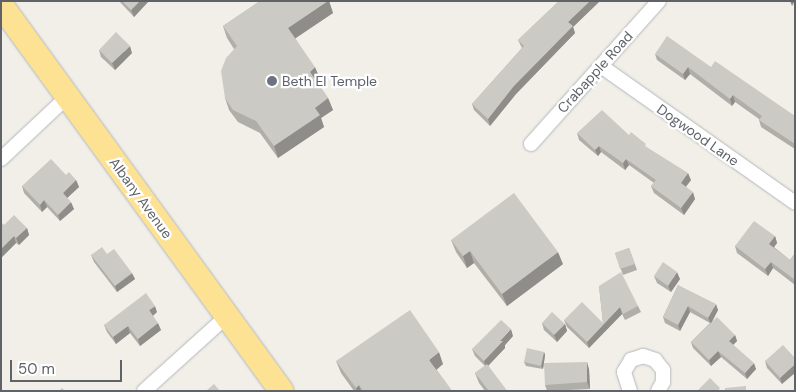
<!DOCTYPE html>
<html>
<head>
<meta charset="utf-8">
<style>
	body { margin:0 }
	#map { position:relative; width:796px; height:392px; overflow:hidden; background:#f1efe8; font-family:"DM Sans",sans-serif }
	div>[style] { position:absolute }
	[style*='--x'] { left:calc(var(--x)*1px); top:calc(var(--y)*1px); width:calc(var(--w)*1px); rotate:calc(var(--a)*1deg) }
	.roads { filter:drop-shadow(0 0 1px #b5b8bc) drop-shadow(0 0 1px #b5b8bc) }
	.street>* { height:14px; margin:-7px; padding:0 7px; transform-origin:7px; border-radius:7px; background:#fff }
	.highway>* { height:24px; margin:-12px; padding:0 12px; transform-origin:12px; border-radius:12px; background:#fde293 }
	.wall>* { inset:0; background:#afaea9 }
	.shaded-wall>* { inset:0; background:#8f8d8a }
	.building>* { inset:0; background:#cccac5 }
	.dots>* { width:14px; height:14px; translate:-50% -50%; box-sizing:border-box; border:2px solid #fff; border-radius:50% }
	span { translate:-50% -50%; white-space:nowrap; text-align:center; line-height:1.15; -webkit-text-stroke:4.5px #fff; paint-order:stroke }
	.street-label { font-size:14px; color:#5f6368 }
	.worship-label { font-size:14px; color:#5b616d }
	.left { translate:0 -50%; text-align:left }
	.frame { position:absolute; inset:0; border:2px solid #5f6368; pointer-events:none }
	.scale { position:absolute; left:10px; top:360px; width:112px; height:22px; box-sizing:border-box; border:2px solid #5f6368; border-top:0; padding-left:6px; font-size:15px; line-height:18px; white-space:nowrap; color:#5f6368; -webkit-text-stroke:4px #fff; paint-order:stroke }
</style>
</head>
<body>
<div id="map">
	<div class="roads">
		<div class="street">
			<div style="--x:601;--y:66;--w:237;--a:35.2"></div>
			<div style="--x:531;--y:144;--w:192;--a:-48.2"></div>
			<div style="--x:1;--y:159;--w:92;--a:-43.2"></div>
			<div style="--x:144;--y:391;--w:112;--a:-42.1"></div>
			<div style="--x:630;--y:391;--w:20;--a:-108"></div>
			<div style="--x:624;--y:372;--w:14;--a:-60"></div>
			<div style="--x:631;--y:360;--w:13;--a:-18"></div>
			<div style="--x:643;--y:356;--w:13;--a:18"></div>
			<div style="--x:655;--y:360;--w:13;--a:51"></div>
			<div style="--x:663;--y:370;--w:12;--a:90"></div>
			<div style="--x:663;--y:382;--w:10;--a:119"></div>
		</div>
		<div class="highway">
			<div style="--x:1;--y:5;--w:477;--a:54"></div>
		</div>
	</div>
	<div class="wall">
		<div style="clip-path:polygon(119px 1px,148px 1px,148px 2px,134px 17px)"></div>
		<div style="clip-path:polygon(260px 1px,329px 1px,333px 13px,295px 38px,320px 79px,317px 82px,328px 98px,333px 110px,321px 118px,324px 127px,278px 158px,260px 133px,238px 122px,229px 110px,225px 98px,234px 49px,227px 38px,223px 26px)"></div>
		<div style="clip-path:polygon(559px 1px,600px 1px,573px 27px,575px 33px,516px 94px,490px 126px,474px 110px,472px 104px,522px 48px,518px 40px)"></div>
		<div style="clip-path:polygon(99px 50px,132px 53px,115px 70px,101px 57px)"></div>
		<div style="clip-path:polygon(655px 54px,711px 67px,795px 116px,795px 149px,761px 127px,759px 120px,759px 119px,735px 102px,732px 106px,690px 74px,685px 80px,657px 60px)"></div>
		<div style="clip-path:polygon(577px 133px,629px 135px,691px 180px,686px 187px,695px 199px,684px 215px,654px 193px,651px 186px,654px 183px,629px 165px,625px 170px,601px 152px,598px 156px,579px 140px)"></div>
		<div style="clip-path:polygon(66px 175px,76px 180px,79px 187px,67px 198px,74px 209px,60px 221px,47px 207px,42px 212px,24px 193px,22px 186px)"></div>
		<div style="clip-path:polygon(1px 223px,4px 225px,27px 228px,29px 235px,19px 245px,16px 243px,1px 258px)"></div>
		<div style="clip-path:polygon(775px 236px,777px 243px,774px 247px,790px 260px,795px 253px,795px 285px,773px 268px,768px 276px,737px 253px,735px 246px)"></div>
		<div style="clip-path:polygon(451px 240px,563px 264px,507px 306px,474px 263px,467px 268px,456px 252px)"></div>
		<div style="clip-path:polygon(629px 248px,637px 270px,623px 275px,615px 253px)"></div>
		<div style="clip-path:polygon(107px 254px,135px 279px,117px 292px,94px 262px,91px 255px)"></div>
		<div style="clip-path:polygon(654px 276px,680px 279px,671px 292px,657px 283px)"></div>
		<div style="clip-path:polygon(678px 285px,718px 310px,711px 322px,735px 335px,737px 341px,733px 345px,756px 369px,747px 379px,721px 357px,711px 366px,693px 348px,691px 342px,710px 323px,690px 312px,680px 331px,665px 323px,663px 317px)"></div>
		<div style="clip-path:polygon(599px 286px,638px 306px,641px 312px,625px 320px,622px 314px,589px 348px,567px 327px,564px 320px,603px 323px)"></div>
		<div style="clip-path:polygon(157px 312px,153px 316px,161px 330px,140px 346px,130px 333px,116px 344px,107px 332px,104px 325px)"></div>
		<div style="clip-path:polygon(542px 323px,565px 324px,567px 331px,557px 342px,544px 330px)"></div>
		<div style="clip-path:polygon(513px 336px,505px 345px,505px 348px,488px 366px,507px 391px,485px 391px,479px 383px,475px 373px,485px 366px,475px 356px,472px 349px)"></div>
		<div style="clip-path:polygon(544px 352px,545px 355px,543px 369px,526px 366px,524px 362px)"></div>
		<div style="clip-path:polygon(795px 358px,782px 384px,767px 368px,765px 361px)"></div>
		<div style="clip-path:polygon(336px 361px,443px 364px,436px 369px,452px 391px,354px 391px,341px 373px)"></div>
		<div style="clip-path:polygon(589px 369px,590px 389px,547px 391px,545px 385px)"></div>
	</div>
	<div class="shaded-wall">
		<div style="clip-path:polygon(140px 1px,148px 2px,134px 17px,131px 10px)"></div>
		<div style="clip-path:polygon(328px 1px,329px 1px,333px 13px,293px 40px,288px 28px)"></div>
		<div style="clip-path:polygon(590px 1px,600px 1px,573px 27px,575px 33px,516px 94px,490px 126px,488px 119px,513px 87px,568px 22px)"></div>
		<div style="clip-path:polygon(790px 1px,795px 1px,792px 6px)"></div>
		<div style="clip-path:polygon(130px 46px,132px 53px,115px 70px,112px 63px)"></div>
		<div style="clip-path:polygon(315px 67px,320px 79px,314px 83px,310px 72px)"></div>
		<div style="clip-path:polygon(688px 67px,690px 74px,685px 80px,683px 74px)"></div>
		<div style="clip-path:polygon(733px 95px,735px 102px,732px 106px,730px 99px)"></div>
		<div style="clip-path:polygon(328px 98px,333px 110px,321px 118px,324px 127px,278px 158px,274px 146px,315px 108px)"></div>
		<div style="clip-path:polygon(599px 146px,601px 152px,598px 156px,595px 150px)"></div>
		<div style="clip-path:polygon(626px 159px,629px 165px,625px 170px,623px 163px)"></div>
		<div style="clip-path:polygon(688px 173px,691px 180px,683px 190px,681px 183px)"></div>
		<div style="clip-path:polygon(76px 180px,79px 187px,65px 200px,63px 193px)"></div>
		<div style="clip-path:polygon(693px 192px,695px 199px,684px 215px,681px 208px)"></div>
		<div style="clip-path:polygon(44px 200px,47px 207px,42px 212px,40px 205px)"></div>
		<div style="clip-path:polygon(71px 202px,74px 209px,60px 221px,58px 215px)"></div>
		<div style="clip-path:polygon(27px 228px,29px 235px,19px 245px,16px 238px)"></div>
		<div style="clip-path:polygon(14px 236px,16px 243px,1px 258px,1px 249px)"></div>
		<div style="clip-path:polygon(775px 236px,777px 243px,772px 250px,769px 244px)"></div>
		<div style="clip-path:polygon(470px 251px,474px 263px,467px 268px,463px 256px)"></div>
		<div style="clip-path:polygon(558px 252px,563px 264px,507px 306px,502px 294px)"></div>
		<div style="clip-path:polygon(771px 262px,773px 268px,768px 276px,765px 269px)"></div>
		<div style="clip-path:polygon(677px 272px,680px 279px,671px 292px,668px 286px)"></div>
		<div style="clip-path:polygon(132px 273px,135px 279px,117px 292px,115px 286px)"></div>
		<div style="clip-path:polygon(716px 304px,718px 310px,711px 324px,708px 318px)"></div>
		<div style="clip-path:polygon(155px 306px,157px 312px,151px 317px,149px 310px)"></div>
		<div style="clip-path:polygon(688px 306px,690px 312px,680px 331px,678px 325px)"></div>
		<div style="clip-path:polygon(620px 307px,622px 314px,589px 348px,587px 342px)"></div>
		<div style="clip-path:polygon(158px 323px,161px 330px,140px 346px,138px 339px)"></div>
		<div style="clip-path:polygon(565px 324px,567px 331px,557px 342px,554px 335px)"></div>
		<div style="clip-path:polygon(128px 326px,130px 333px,116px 344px,113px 337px)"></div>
		<div style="clip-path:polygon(511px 329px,513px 336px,505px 345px,505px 348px,486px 368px,484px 361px,500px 341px)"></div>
		<div style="clip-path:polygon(735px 335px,737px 341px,731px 347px,729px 341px)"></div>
		<div style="clip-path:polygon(718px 351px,721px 357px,711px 366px,709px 360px)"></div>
		<div style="clip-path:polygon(439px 352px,443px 364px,434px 372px,429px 360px)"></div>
		<div style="clip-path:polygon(544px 352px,545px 355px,543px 369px,541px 366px)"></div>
		<div style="clip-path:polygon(587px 362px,589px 369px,590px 389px,587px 382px)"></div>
		<div style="clip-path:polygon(754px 363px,756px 369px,747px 379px,745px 373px)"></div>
		<div style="clip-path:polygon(795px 364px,795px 373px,782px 384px,780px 378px)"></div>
		<div style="clip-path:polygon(359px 385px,361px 391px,357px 391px,356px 388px)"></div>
	</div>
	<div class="building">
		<div style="clip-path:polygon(122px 1px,140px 1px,131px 10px)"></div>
		<div style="clip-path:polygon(260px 1px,328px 1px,288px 28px,315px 67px,310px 72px,328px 98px,315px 108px,320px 115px,274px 146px,256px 121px,233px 110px,225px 98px,221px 71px,226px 58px,237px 46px,223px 26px)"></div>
		<div style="clip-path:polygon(559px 1px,590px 1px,568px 22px,573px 26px,513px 87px,488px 119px,472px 104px,524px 46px,518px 40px)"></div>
		<div style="clip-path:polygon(116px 32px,130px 46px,112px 63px,99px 50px)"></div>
		<div style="clip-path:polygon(667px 36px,711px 67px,715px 61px,795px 116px,795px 144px,759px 120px,762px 116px,733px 95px,730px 99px,688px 67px,683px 74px,655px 54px)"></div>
		<div style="clip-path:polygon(602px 110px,629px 135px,631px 132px,646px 144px,645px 146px,688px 173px,681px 183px,693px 192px,681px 208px,651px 186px,656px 180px,626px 159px,623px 163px,599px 146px,595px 150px,577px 133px)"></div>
		<div style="clip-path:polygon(51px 159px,66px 175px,69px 172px,76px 180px,63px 193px,71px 202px,58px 215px,44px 200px,40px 205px,22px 186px)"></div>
		<div style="clip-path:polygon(514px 193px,558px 252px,502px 294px,470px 251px,463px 256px,451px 240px)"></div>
		<div style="clip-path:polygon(14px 215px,27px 228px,16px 238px,14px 236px,1px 249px,1px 223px,4px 225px)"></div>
		<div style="clip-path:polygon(754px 221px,775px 236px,769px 244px,790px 260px,795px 253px,795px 280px,771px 262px,765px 269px,735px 246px)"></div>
		<div style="clip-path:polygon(102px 247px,107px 254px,114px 249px,132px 273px,115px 286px,91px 255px)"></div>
		<div style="clip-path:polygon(629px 248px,635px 264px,620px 269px,615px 253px)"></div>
		<div style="clip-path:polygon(663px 262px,677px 272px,668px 286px,654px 276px)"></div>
		<div style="clip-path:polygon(621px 272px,638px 306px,623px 314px,620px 307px,587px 342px,564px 320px,582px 302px,603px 323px,599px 286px)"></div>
		<div style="clip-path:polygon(678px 285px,716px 304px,708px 318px,688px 306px,678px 325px,663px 317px)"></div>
		<div style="clip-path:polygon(146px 293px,155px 306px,149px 310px,158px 323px,138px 339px,128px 326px,113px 337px,104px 325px)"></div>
		<div style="clip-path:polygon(410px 310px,439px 352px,429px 360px,452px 391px,363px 391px,359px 385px,356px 388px,336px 361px)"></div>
		<div style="clip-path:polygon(552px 312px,565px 324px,554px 335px,542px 323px)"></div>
		<div style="clip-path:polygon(717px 317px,735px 335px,729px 341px,754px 363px,745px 373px,718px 351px,709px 360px,691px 342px)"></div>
		<div style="clip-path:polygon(501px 320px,511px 329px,500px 341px,503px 341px,484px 361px,472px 349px)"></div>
		<div style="clip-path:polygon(783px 345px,795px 358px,795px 364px,780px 378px,765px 361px)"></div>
		<div style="clip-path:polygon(527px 348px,544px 352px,541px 366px,524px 362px)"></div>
		<div style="clip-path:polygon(587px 362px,587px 382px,545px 385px,544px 363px)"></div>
		<div style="clip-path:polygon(487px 364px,507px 391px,489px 391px,475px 373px)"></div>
		<div style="clip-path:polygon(710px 378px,720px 388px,718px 391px,699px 391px,698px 390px)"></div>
		<div style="clip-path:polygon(214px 384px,220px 391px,206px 391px)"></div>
		<div style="clip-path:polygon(746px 386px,746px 391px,725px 391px,725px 388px)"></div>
		<div style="clip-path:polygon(62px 388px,65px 391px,59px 391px)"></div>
	</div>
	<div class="dots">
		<div style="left:272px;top:81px;background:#6b7280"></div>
	</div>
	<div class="street-label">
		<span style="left:595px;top:72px;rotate:-48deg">Crabapple Road</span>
		<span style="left:698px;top:135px;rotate:35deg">Dogwood Lane</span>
		<span style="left:141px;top:198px;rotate:54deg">Albany Avenue</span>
	</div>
	<div class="worship-label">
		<span class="left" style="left:282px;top:81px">Beth El Temple</span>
	</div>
	<div class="frame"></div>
	<div class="scale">50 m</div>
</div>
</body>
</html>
